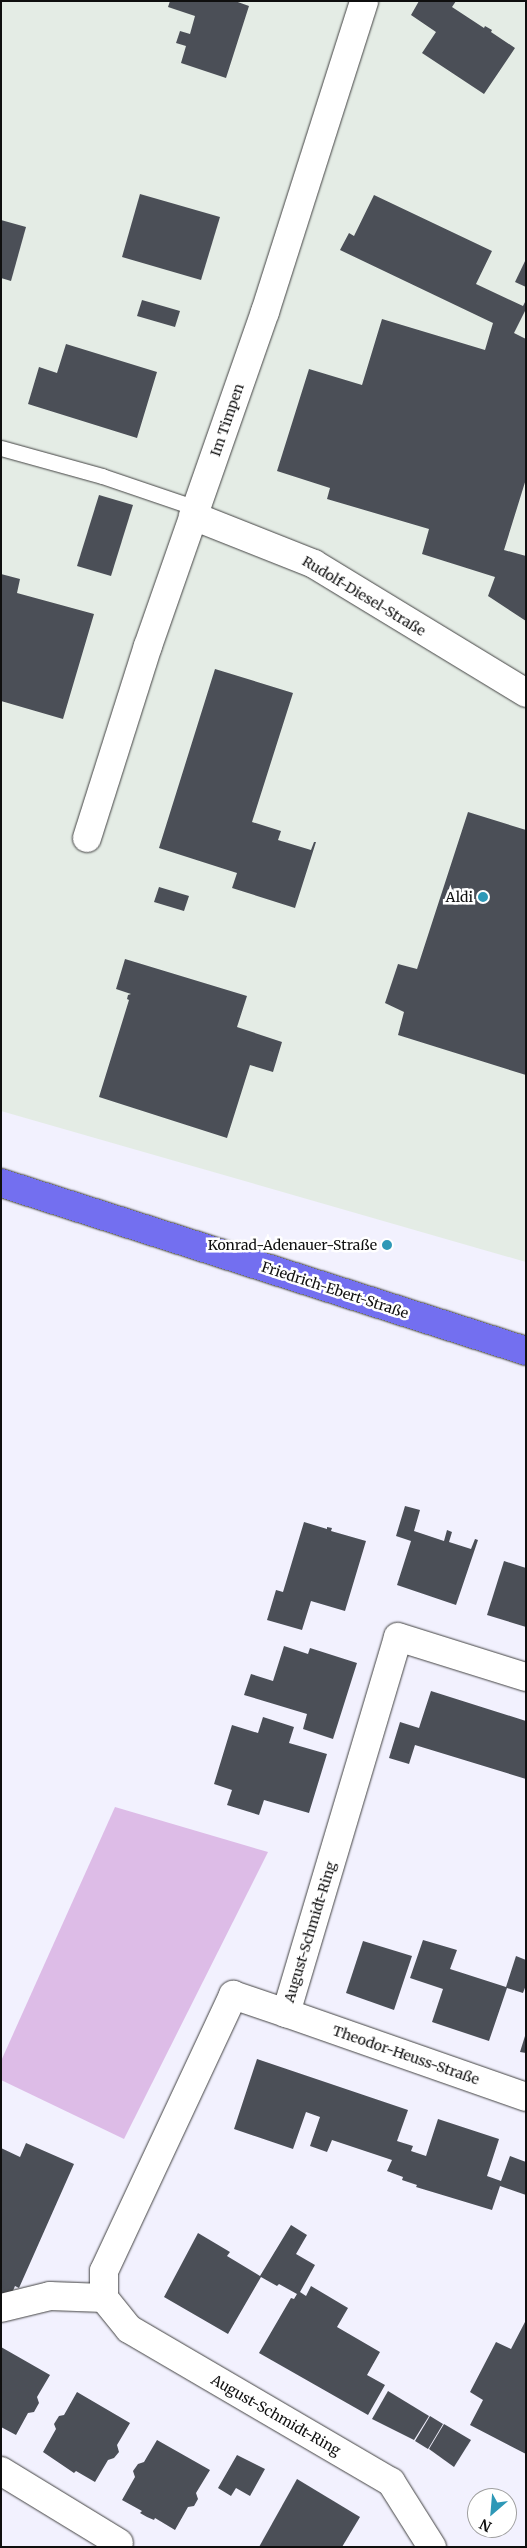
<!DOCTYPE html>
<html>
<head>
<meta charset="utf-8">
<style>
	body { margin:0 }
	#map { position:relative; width:527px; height:2548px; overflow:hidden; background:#f2f1fe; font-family:Merriweather,serif }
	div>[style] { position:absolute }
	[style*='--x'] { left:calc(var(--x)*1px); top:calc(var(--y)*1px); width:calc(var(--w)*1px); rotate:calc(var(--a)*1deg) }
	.industrial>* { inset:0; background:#e4ece5 }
	.green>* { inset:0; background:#ddbce7 }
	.building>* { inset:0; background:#4b4f57 }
	.roads { filter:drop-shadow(0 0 1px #424242) drop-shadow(0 0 1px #424242) }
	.lane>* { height:15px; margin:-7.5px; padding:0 7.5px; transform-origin:7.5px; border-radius:7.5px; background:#fff }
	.street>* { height:28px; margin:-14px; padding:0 14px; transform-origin:14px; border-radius:14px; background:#fff }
	.primary>* { height:28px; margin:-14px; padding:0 14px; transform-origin:14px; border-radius:14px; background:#736ff0 }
	.dots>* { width:14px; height:14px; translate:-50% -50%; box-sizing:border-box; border:2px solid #fff; border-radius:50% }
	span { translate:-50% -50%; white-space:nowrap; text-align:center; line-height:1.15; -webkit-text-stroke:5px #fff; paint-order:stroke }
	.street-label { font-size:14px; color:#0f0f0f }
	.poi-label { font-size:14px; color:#0f0f0f }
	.right { translate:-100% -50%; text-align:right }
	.frame { position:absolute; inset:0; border:2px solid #0f0f0f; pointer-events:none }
	.north { position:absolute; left:467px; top:2488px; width:50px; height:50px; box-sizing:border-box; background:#fff; border:1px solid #9f9f9f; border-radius:50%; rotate:207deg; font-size:14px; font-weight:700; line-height:20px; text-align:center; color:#0f0f0f }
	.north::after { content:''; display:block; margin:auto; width:18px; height:22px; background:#2e98b7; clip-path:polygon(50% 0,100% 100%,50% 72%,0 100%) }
</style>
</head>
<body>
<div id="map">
	<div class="industrial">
		<div style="clip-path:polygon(1px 1px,521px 1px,526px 4px,526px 1262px,1px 1111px)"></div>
	</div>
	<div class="green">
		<div style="clip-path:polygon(115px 1807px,268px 1852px,124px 2139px,1px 2080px,1px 2061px)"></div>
	</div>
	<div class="building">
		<div style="clip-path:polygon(170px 1px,235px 1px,249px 6px,226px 78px,181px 63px,186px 46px,176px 43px,180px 31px,190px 34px,195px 16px,168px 7px)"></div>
		<div style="clip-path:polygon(419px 1px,456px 1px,452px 7px,484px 28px,485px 26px,492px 30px,491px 32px,515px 48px,484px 94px,422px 53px,436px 32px,411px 15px)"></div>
		<div style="clip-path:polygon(140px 194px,220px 217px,201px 280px,122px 257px)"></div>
		<div style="clip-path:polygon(374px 195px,492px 251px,476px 284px,523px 306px,526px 300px,526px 309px,514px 333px,526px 339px,526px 479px,504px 550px,526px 556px,526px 621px,488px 596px,495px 577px,422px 554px,429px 529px,327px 499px,330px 488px,277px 471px,309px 369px,362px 385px,382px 319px,485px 350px,493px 323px,340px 250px,349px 233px,354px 236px)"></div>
		<div style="clip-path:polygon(1px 220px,26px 227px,11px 281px,1px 278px)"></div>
		<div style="clip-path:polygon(526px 259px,526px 287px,515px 282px)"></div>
		<div style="clip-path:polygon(142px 300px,180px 311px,175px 327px,137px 316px)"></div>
		<div style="clip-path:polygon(66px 344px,157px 372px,137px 438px,28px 404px,39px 367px,57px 373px)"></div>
		<div style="clip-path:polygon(99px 495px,133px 505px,111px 576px,77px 566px)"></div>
		<div style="clip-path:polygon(1px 574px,20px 579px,17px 593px,94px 614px,63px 719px,1px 701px)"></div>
		<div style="clip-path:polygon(215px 669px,293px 693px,252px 822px,281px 831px,278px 840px,311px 850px,314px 842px,316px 842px,295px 908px,232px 888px,237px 873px,159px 848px)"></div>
		<div style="clip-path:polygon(468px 812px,526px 830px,526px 1075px,398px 1035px,404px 1012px,385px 1003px,398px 964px,417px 969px)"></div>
		<div style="clip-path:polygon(159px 887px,189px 896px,184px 911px,154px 902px)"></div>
		<div style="clip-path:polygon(125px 959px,247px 996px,237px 1027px,282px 1042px,273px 1072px,250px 1065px,227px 1138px,99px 1097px,129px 1000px,127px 999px,128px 995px,131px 994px,116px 989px)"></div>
		<div style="clip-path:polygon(405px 1506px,420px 1510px,414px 1531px,444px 1541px,447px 1530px,452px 1532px,449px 1542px,471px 1549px,475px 1539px,478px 1540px,456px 1605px,397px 1585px,411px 1541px,396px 1536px)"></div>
		<div style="clip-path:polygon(304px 1522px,327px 1529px,327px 1527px,332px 1528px,331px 1531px,366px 1541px,345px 1611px,311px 1601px,302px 1630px,267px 1620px,276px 1590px,283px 1592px)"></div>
		<div style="clip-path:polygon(504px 1561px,526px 1568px,526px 1627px,487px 1615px)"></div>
		<div style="clip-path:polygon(284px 1646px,308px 1654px,310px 1648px,357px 1663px,333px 1739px,303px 1729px,307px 1714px,244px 1695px,251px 1674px,273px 1681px)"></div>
		<div style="clip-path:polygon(431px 1691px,526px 1721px,526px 1779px,415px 1745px,409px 1764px,389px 1758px,400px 1722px,419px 1728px)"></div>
		<div style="clip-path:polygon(263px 1717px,294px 1727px,289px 1743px,327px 1754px,309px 1813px,264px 1800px,259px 1815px,227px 1805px,232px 1790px,214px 1784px,232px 1725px,258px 1733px)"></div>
		<div style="clip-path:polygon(423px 1940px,457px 1950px,450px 1969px,506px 1987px,516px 1956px,526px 1960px,526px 1985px,523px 1993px,507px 1988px,489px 2041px,432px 2022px,443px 1989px,410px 1978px)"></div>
		<div style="clip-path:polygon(363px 1941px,412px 1956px,394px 2010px,346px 1993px)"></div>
		<div style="clip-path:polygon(525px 2036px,526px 2036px,526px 2053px,520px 2052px)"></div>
		<div style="clip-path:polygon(257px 2059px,408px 2110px,397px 2141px,413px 2146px,411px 2151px,426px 2156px,438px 2119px,499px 2139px,487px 2176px,501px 2181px,510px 2156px,526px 2162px,526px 2195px,500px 2186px,492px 2210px,416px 2187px,417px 2185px,402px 2180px,403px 2177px,387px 2171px,392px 2160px,332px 2140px,327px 2152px,310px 2146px,320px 2117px,306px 2112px,293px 2149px,234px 2129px)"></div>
		<div style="clip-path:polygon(26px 2143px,74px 2164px,19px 2288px,15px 2286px,9px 2300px,1px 2297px,1px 2148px,20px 2157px)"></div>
		<div style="clip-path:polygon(291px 2225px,307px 2235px,296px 2254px,315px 2265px,300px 2292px,306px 2296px,311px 2286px,348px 2308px,337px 2327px,380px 2352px,367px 2375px,385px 2385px,368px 2415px,259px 2353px,291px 2298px,294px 2299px,297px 2294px,279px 2284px,277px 2286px,261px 2277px,228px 2334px,164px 2297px,198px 2233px,230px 2252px,227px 2256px,260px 2276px)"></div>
		<div style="clip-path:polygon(526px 2320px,526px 2454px,470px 2425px,483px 2400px,470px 2392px,496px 2342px,511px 2349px)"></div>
		<div style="clip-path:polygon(1px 2347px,50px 2375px,37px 2397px,39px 2403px,34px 2412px,28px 2413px,16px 2435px,1px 2427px)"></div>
		<div style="clip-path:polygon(388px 2391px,429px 2416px,414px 2440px,372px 2419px)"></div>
		<div style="clip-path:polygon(77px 2392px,130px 2423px,117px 2445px,119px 2452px,114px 2458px,108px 2460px,95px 2482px,76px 2471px,74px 2473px,43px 2452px,56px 2429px,54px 2424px,59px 2416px,64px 2415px)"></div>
		<div style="clip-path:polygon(430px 2416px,443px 2424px,428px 2449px,415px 2441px)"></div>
		<div style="clip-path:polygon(444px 2424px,471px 2440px,454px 2467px,429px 2449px)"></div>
		<div style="clip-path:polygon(157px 2440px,210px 2470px,196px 2493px,198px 2499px,194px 2506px,188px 2507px,175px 2530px,155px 2518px,154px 2520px,147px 2517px,140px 2513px,142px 2511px,122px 2500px,135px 2477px,133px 2471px,138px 2464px,144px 2462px)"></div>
		<div style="clip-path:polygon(237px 2455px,265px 2469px,250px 2496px,236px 2488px,231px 2496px,218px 2488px)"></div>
		<div style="clip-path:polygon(297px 2479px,360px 2517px,342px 2547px,259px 2547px)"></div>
	</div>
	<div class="roads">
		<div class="lane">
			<div style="--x:1;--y:448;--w:105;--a:15.5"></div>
			<div style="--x:102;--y:476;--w:99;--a:18.8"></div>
		</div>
		<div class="street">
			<div style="--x:193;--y:516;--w:130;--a:21.6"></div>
			<div style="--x:314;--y:564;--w:248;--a:31.3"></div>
			<div style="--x:87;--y:838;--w:201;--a:-72.4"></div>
			<div style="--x:148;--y:646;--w:354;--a:-70.7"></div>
			<div style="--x:265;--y:312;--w:326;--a:-72.3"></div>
			<div style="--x:286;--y:2013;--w:254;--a:19.3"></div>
			<div style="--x:1;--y:2308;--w:50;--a:-13.8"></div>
			<div style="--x:50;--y:2296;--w:54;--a:2.1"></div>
			<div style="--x:1;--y:2471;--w:138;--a:31.4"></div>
			<div style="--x:432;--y:2547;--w:77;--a:-122.2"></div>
			<div style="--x:391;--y:2482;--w:303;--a:-149.7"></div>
			<div style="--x:129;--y:2329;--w:40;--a:-129"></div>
			<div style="--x:104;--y:2298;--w:27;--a:-90"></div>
			<div style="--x:104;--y:2271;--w:305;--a:-64.9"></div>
			<div style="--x:233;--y:1995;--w:56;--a:18.8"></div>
			<div style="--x:286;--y:2013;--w:392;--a:-73.4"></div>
			<div style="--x:398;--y:1637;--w:134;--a:17.4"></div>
		</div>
		<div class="primary">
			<div style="--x:1;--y:1183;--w:551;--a:17.74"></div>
		</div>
	</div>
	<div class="dots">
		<div style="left:483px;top:897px;background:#2e98b7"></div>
		<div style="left:387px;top:1245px;background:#2e98b7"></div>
	</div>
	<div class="street-label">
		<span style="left:227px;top:420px;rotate:-71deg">Im Timpen</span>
		<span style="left:364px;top:596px;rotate:31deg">Rudolf-Diesel-Straße</span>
		<span style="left:335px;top:1290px;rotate:18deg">Friedrich-Ebert-Straße</span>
		<span style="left:310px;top:1932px;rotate:-73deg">August-Schmidt-Ring</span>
		<span style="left:406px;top:2055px;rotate:19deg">Theodor-Heuss-Straße</span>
		<span style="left:276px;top:2415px;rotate:30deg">August-Schmidt-Ring</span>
	</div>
	<div class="poi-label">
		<span class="right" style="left:473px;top:897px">Aldi</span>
		<span class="right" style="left:377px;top:1245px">Konrad-Adenauer-Straße</span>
	</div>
	<div class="frame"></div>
	<div class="north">N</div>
</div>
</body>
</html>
